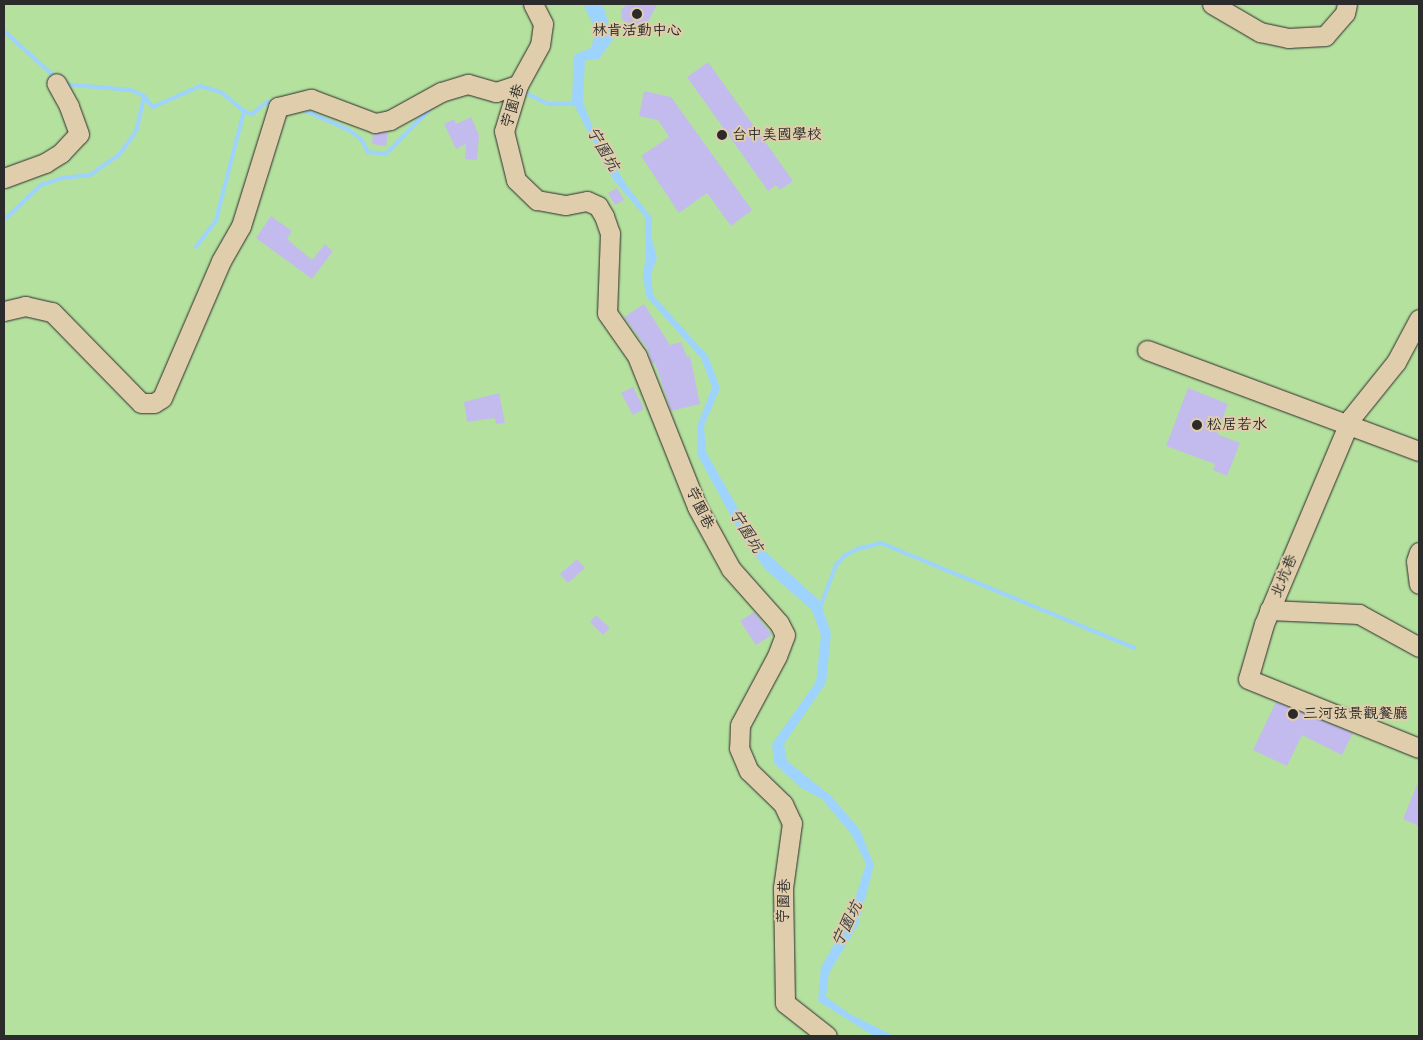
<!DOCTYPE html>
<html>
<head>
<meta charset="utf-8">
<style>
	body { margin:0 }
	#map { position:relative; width:1423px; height:1040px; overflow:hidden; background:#e0cdab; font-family:Sriracha,"LXGW WenKai TC",sans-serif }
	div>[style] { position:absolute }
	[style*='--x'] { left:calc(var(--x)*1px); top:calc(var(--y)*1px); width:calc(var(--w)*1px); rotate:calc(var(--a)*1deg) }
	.green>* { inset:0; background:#b5e19f }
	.water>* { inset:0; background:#9dd3fc }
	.stream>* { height:4px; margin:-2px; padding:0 2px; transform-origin:2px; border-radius:2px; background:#9dd3fc }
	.building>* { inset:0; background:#c3bbed }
	.roads { filter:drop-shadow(0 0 1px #2b2b2b) drop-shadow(0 0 1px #2b2b2b) }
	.minor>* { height:19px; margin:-9.5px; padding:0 9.5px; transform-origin:9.5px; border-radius:9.5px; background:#e0cdab }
	.dots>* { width:14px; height:14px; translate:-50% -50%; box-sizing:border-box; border:2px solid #e0cdab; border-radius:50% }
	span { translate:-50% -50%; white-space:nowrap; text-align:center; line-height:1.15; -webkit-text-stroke:4px #e0cdab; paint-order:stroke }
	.poi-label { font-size:15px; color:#2b2b2b }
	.left { translate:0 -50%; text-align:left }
	.street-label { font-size:15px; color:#2b2b2b }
	.water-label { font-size:16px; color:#363c40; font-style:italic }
	.frame { position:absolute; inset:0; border:5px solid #2b2b2b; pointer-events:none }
</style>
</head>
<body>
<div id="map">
	<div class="green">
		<div style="clip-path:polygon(4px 4px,1419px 4px,1419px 1036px,4px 1036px)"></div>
	</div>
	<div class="water">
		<div style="clip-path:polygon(583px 4px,600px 4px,604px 8px,613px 39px,599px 59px,585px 60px,583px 102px,596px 136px,628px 187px,652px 218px,651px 236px,657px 257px,651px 275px,653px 295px,708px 356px,720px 388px,704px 426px,706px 452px,739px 510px,750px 538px,820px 601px,831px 633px,826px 683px,784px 744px,787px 761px,831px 796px,860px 830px,874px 865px,858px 925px,829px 973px,826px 997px,850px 1014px,894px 1036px,874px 1036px,818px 1001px,821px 967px,848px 921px,866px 864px,852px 835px,822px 799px,800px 787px,774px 763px,772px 744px,816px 682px,821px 636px,812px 610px,766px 570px,745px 542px,697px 454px,698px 424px,712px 387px,701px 358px,646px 296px,643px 275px,646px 257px,645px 217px,612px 178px,572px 101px,574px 55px,591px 48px,596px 31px)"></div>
	</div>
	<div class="stream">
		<div style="--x:4;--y:31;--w:70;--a:42.1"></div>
		<div style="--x:63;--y:84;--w:68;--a:5"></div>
		<div style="--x:131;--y:90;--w:14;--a:25"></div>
		<div style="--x:144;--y:96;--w:14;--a:51"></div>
		<div style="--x:153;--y:107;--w:51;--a:-24.1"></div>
		<div style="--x:200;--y:86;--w:22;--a:16"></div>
		<div style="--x:221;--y:92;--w:30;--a:40"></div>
		<div style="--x:244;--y:111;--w:9;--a:21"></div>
		<div style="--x:252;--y:114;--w:19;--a:-39"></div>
		<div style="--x:267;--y:102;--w:8;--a:7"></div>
		<div style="--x:523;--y:92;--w:29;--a:25"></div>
		<div style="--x:549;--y:104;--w:27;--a:-2"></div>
		<div style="--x:301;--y:109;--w:52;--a:23.6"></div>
		<div style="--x:349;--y:130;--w:15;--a:37"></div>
		<div style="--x:361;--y:139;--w:15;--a:62"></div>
		<div style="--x:368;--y:152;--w:18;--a:6"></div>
		<div style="--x:386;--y:154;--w:70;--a:-45.6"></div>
		<div style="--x:4;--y:220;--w:51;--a:-43.4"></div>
		<div style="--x:41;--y:185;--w:22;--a:-18"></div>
		<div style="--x:62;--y:178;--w:28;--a:-6"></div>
		<div style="--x:90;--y:175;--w:35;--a:-35"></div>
		<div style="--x:119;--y:155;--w:29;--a:-54"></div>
		<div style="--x:136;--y:132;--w:37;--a:-77"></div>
		<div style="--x:196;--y:247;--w:34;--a:-53"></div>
		<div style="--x:216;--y:220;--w:113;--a:-75.6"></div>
		<div style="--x:820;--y:608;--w:46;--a:-69.6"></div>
		<div style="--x:836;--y:565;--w:12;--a:-48"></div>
		<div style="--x:844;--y:556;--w:15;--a:-28"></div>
		<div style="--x:857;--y:549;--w:25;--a:-14"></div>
		<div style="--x:881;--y:543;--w:274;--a:22.5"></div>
	</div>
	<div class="building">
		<div style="clip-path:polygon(627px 4px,657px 4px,644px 30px,622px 20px,621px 10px)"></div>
		<div style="clip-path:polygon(708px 62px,793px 181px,780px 190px,776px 185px,768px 191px,687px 77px)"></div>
		<div style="clip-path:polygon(644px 91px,671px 97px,752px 210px,731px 226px,707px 193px,679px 213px,641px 156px,669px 137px,658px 120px,639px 116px)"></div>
		<div style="clip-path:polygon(471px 117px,479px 135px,477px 160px,465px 159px,466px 144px,456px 149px,444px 124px,454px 119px,456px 124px)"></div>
		<div style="clip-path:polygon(388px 132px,386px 146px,372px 144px,373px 134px)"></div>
		<div style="clip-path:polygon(617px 188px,624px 200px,615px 205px,608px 193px)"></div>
		<div style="clip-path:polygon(271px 216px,292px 231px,287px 239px,312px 260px,325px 244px,333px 251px,312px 279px,256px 238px)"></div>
		<div style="clip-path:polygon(644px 304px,670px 345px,681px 342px,687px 357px,690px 356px,700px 404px,671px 411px,655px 363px,652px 364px,647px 348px,624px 317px)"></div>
		<div style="clip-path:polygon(633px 387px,644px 409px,633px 415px,621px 393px)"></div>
		<div style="clip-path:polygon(1188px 388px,1228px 404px,1217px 434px,1240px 443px,1227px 476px,1213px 470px,1215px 464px,1166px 446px)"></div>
		<div style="clip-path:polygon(499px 393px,505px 423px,496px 424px,495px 418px,467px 422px,464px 402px)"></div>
		<div style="clip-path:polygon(577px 559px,585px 568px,568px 583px,560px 574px)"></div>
		<div style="clip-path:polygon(754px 612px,772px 635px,756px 645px,740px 621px)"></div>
		<div style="clip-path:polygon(596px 615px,610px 628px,603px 635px,590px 622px)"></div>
		<div style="clip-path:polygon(1276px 702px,1353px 733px,1342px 755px,1302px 735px,1287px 766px,1253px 750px)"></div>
		<div style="clip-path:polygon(1419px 780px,1419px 826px,1403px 819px)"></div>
	</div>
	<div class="roads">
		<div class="minor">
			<div style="--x:533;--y:4;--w:22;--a:63"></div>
			<div style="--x:543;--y:24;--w:21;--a:98"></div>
			<div style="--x:540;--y:45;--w:46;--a:118.8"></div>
			<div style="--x:518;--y:85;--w:48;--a:106.9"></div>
			<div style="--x:504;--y:131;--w:50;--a:76.2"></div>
			<div style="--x:516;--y:180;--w:29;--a:44"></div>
			<div style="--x:537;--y:200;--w:29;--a:10"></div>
			<div style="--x:566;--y:205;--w:21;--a:-11"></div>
			<div style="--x:587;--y:201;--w:12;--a:24"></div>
			<div style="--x:598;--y:206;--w:12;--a:59"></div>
			<div style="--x:604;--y:216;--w:18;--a:71"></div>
			<div style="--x:610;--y:233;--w:80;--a:92.1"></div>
			<div style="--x:607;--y:313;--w:52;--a:55.1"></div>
			<div style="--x:637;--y:356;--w:162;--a:68.3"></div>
			<div style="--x:697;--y:507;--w:71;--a:61.3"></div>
			<div style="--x:731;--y:569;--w:72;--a:48.4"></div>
			<div style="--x:779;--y:623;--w:13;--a:63"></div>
			<div style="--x:785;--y:635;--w:22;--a:111"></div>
			<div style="--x:777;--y:656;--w:78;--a:118.2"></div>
			<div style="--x:740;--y:725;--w:23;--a:92"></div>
			<div style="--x:739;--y:748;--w:25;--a:67"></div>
			<div style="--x:749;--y:771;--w:47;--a:44.1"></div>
			<div style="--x:783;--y:804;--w:21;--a:65"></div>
			<div style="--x:792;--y:823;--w:66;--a:97.9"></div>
			<div style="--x:783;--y:888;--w:115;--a:89"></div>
			<div style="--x:785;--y:1003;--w:53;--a:38.2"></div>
			<div style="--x:1212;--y:4;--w:56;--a:30.3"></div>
			<div style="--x:1260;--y:32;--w:29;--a:12"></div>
			<div style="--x:1288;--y:38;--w:37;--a:-3"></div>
			<div style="--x:1325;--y:36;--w:30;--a:-49"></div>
			<div style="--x:1345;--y:13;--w:9;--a:-77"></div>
			<div style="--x:4;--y:178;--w:44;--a:-20.1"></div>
			<div style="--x:45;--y:163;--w:19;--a:-32"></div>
			<div style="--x:61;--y:153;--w:26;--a:-47"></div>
			<div style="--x:79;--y:134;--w:30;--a:-110"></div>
			<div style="--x:69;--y:106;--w:26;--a:-119"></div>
			<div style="--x:4;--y:311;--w:22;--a:-13"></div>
			<div style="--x:25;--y:306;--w:28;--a:13"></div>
			<div style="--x:52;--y:312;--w:127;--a:45.6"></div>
			<div style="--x:141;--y:403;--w:13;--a:0"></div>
			<div style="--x:154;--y:403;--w:9;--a:-32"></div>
			<div style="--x:162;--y:398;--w:149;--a:-66.7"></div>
			<div style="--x:221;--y:261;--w:40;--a:-60.3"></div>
			<div style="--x:241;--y:226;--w:125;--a:-72.7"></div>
			<div style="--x:278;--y:107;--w:34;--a:-14"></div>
			<div style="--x:311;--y:99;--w:68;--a:20.6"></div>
			<div style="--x:375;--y:123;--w:15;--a:-11"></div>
			<div style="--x:390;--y:120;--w:58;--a:-28.8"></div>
			<div style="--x:441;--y:92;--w:28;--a:-17"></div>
			<div style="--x:468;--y:84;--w:29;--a:16"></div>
			<div style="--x:496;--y:92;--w:23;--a:-18"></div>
			<div style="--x:1419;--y:319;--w:49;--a:118.1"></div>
			<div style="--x:1396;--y:362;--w:72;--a:128.8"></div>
			<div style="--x:1351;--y:418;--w:224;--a:112.9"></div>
			<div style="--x:1264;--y:624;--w:57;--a:106.2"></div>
			<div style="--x:1248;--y:679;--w:184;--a:22"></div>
			<div style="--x:1147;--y:350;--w:290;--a:20.4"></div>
			<div style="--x:1419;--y:552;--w:9;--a:108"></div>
			<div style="--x:1416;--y:561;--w:23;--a:83"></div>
			<div style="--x:1269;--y:610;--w:90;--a:2.5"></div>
			<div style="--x:1359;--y:614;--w:68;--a:28.8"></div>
		</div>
	</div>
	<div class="dots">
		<div style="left:637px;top:14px;background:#2b2b2b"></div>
		<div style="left:722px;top:135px;background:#2b2b2b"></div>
		<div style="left:1197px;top:425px;background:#2b2b2b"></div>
		<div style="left:1293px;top:714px;background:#2b2b2b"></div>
	</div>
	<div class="poi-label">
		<span style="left:637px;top:31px">林肯活動中心</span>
		<span class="left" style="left:732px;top:135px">台中美國學校</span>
		<span class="left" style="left:1207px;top:425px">松居若水</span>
		<span class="left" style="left:1303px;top:714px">三河弦景觀餐廳</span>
	</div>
	<div class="street-label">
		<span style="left:513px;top:106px;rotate:-73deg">苧園巷</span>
		<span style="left:700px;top:508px;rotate:64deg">苧園巷</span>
		<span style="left:1284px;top:576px;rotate:-67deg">北坑巷</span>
		<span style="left:784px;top:901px;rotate:-88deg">苧園巷</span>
	</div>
	<div class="water-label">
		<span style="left:603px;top:149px;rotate:60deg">宁園坑</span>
		<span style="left:746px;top:531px;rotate:58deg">宁園坑</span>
		<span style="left:847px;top:924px;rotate:-63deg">宁園坑</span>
	</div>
	<div class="frame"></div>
</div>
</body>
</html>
